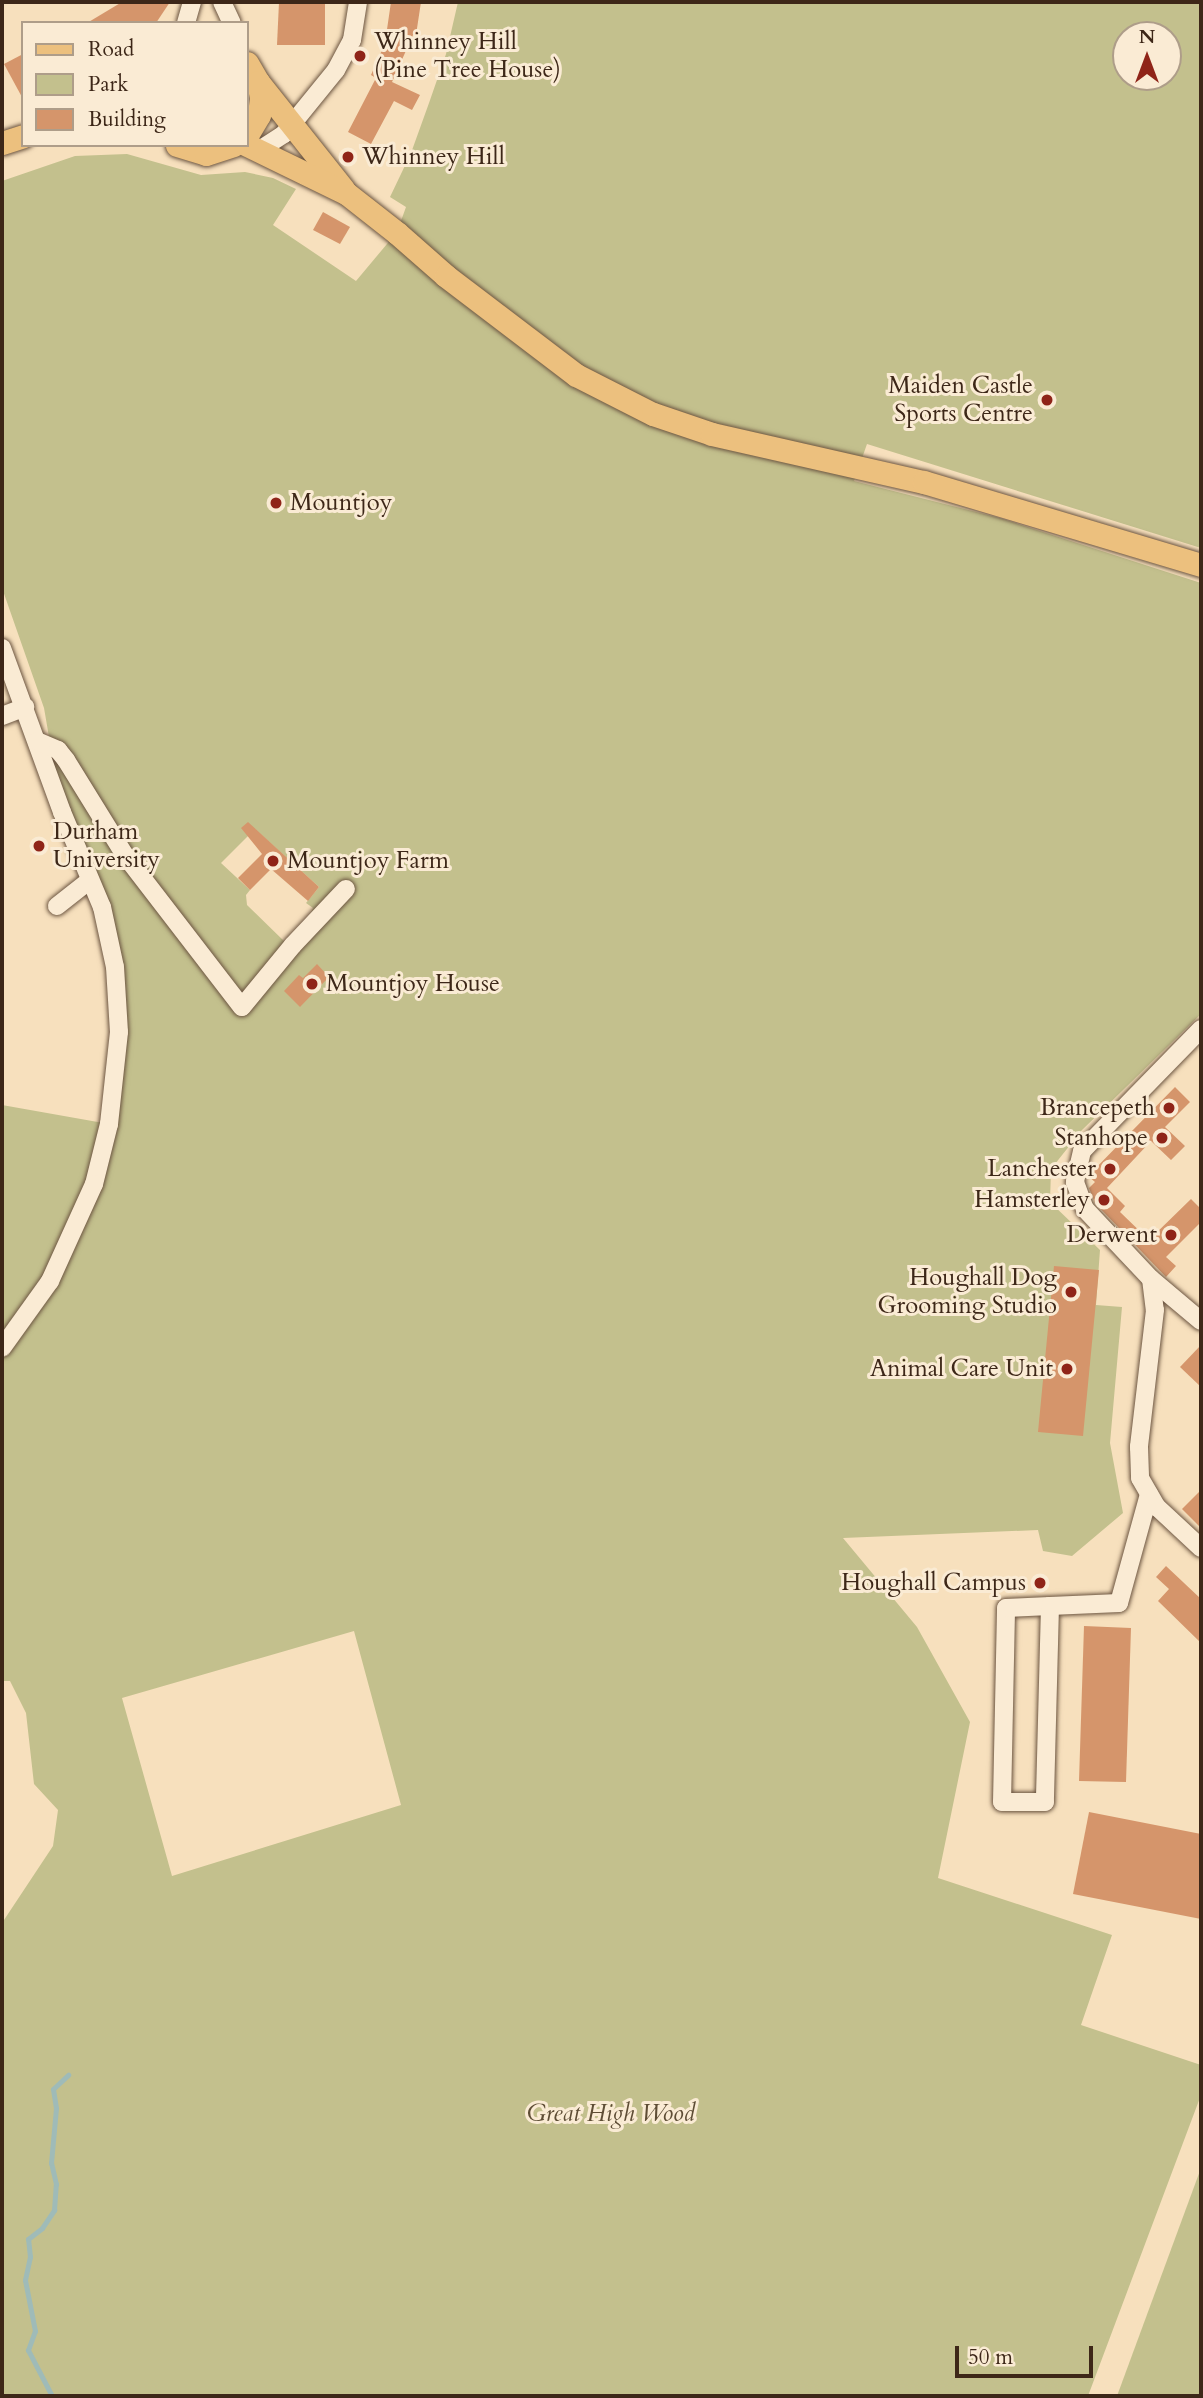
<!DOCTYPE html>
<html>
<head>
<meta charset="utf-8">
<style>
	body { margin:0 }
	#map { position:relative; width:1203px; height:2398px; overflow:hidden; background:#f7e0bd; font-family:Cardo,serif }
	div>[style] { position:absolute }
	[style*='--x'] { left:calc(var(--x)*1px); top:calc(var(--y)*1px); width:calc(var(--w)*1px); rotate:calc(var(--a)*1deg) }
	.green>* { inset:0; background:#c3c08d }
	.stream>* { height:5px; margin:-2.5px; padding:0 2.5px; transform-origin:2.5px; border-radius:2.5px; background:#9fbbb8 }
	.building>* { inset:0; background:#d5956b }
	.roads { filter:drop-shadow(0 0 2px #6c5541) drop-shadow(0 0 2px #6c5541) }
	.minor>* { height:18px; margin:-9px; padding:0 9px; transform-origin:9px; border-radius:9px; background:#faebd4 }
	.major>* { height:23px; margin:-11.5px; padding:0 11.5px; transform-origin:11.5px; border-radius:11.5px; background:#ecc07e }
	.dots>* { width:19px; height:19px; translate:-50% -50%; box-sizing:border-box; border:4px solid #faebd4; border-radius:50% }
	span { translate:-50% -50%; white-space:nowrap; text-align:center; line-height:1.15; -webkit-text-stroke:6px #faebd4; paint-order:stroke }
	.poi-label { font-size:24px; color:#3d2718 }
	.left { translate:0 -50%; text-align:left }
	.right { translate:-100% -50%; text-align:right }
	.park-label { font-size:24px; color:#5e4d35; font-style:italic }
	.frame { position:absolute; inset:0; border:4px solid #3d2718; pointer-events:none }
	.legend { position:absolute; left:21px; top:21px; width:228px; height:126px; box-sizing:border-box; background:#faebd4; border:2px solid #ae9d89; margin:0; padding:9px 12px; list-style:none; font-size:21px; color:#3d2718 }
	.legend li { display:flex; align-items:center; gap:14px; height:35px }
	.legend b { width:35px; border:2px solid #ae9d89 }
	.north { position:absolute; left:1112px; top:21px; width:70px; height:70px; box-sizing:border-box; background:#faebd4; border:2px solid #ae9d89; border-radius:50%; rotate:0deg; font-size:19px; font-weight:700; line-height:28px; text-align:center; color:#3d2718 }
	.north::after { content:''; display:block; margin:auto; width:24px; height:32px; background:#8f2418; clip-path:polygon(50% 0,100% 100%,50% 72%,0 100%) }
	.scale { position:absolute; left:955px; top:2346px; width:138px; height:32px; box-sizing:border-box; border:4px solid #3d2718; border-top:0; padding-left:9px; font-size:21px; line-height:24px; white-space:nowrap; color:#3d2718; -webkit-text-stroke:5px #faebd4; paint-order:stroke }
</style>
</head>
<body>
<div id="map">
	<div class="green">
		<div style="clip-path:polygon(evenodd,458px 2px,1201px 2px,1201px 548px,867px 444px,854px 481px,1000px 518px,1201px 583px,1201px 1014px,1082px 1130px,1051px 1169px,1050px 1202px,1100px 1250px,1096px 1305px,1122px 1307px,1110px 1443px,1123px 1513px,1072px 1556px,1043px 1551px,1038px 1530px,843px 1538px,917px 1627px,970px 1722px,938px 1878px,1112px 1935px,1081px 2025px,1201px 2065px,1201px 2095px,1088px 2396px,2px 2396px,2px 1923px,53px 1846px,58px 1810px,34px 1784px,26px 1713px,10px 1681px,2px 1681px,2px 1105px,109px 1124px,115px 967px,62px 812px,44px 708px,2px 588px,2px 181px,75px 156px,127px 154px,201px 175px,245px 172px,273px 178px,296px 189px,273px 225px,356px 281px,397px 232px,406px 207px,390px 197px,411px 153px,429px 103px,446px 54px,458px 2px,1126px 35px,1168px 35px,1168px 77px,1126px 77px,1126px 35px,458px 2px,255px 829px,319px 887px,306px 903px,313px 908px,311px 913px,314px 916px,287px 944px,247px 905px,246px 895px,250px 890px,221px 863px,255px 829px,458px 2px,354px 1631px,401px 1805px,172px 1876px,122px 1698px,354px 1631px)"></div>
		<div style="clip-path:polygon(1201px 2168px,1201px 2396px,1117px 2396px)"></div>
	</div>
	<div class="stream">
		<div style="--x:52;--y:2396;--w:52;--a:-117.6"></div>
		<div style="--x:28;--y:2350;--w:20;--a:-70"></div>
		<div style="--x:35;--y:2331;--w:52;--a:-101.1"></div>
		<div style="--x:25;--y:2280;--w:24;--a:-78"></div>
		<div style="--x:30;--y:2257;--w:18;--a:-96"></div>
		<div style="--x:28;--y:2239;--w:18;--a:-38"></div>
		<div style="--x:42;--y:2228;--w:22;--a:-56"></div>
		<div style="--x:54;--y:2210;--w:26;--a:-86"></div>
		<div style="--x:56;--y:2184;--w:22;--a:-103"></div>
		<div style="--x:51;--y:2163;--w:55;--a:-84.8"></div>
		<div style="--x:56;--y:2108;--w:19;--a:-99"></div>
		<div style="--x:53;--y:2089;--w:21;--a:-43"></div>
	</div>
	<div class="building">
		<div style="clip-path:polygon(122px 2px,170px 2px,156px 23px,87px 23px)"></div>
		<div style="clip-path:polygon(279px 2px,325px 2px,325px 45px,277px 45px)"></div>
		<div style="clip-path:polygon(391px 2px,421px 2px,416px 35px,413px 35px,392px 82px,420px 95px,412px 110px,394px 101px,371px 144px,348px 132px,376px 78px,371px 75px,385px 43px)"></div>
		<div style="clip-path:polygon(23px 54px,23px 99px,4px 64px)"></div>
		<div style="clip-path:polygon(323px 212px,350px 227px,340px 244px,313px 230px)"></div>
		<div style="clip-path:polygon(248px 822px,319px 887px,308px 901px,271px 869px,250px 890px,238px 878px,262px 854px,241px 828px)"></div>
		<div style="clip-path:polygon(317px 964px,329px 977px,300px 1007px,284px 991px,299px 975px,303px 978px)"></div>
		<div style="clip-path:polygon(1175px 1087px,1190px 1102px,1165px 1127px,1185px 1146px,1171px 1160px,1151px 1141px,1107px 1188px,1125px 1206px,1120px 1212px,1149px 1240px,1191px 1199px,1201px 1209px,1201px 1222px,1166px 1257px,1176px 1266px,1166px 1277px,1095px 1203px,1089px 1188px,1095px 1182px,1088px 1176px)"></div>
		<div style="clip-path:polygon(1054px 1266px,1099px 1270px,1083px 1436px,1038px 1432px)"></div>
		<div style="clip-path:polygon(1201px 1345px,1201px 1387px,1180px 1367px)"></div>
		<div style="clip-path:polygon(1201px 1490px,1201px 1528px,1182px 1509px)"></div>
		<div style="clip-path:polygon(1166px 1566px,1201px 1599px,1201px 1643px,1158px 1601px,1169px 1589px,1156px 1577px)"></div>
		<div style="clip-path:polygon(1084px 1626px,1131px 1628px,1126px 1782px,1079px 1781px)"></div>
		<div style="clip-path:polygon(1089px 1812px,1201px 1834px,1201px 1919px,1073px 1894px)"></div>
	</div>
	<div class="roads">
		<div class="minor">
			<div style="--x:222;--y:2;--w:23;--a:65"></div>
			<div style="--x:186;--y:23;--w:22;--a:-74"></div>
			<div style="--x:261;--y:149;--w:27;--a:-33"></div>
			<div style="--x:284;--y:134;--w:82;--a:-50.9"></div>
			<div style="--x:336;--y:70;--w:34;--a:-62"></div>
			<div style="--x:352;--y:40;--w:38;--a:-81"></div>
			<div style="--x:2;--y:648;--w:175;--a:69.9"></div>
			<div style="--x:62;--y:812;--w:103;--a:67.2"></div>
			<div style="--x:102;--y:907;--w:61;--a:77.8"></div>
			<div style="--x:115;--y:967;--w:65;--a:86.5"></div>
			<div style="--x:119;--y:1032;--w:93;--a:96.2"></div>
			<div style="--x:109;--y:1124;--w:62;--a:104"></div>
			<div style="--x:94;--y:1184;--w:107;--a:114.4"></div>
			<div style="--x:50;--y:1281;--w:82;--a:125.6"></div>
			<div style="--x:2;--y:716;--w:25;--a:-21"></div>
			<div style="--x:37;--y:741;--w:23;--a:23"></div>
			<div style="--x:58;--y:750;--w:13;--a:51"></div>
			<div style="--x:66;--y:760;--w:110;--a:58.3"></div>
			<div style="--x:124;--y:854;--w:193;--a:52.4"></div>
			<div style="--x:242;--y:1007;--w:80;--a:-50.6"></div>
			<div style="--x:293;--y:945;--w:77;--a:-46.6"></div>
			<div style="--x:57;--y:906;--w:42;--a:-38.2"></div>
			<div style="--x:1201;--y:1029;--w:170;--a:134.3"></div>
			<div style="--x:1082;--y:1151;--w:32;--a:103"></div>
			<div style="--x:1075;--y:1182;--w:29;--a:70"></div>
			<div style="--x:1085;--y:1209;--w:96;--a:46.7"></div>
			<div style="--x:1151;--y:1279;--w:65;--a:40"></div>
			<div style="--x:1151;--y:1279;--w:31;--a:83"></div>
			<div style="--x:1155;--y:1310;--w:138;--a:96.7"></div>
			<div style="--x:1139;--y:1447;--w:31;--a:88"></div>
			<div style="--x:1140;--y:1478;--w:34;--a:60"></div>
			<div style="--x:1157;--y:1507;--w:60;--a:43"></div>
			<div style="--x:1050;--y:1606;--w:196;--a:91.5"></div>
			<div style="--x:1045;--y:1802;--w:43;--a:180"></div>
			<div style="--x:1002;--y:1802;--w:194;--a:-88.8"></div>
			<div style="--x:1006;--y:1608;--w:44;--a:-2.6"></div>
			<div style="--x:1050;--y:1606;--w:69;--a:-2.5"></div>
			<div style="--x:1119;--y:1603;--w:113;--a:-74.6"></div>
		</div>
		<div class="major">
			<div style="--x:247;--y:63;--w:22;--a:60"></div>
			<div style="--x:258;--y:82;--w:16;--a:79"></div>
			<div style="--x:261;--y:98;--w:17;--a:97"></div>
			<div style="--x:259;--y:115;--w:23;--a:121"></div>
			<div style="--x:258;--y:82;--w:137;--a:51.5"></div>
			<div style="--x:2;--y:143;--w:22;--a:-18"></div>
			<div style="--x:177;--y:145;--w:30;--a:17"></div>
			<div style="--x:206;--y:154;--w:29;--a:-18"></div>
			<div style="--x:247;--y:145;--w:110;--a:25.9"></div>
			<div style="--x:346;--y:193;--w:65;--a:38.1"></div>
			<div style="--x:397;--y:233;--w:65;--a:41.3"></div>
			<div style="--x:446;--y:276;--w:163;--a:37.3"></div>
			<div style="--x:576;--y:375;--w:86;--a:26.9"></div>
			<div style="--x:653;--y:414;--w:62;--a:18.7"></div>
			<div style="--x:712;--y:434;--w:217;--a:12.8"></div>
			<div style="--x:924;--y:482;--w:289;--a:16.7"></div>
		</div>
	</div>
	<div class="dots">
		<div style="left:360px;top:56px;background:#8f2418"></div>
		<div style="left:348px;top:157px;background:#8f2418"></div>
		<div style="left:1047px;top:400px;background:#8f2418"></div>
		<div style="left:276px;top:503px;background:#8f2418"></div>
		<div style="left:39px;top:846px;background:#8f2418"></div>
		<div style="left:273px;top:861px;background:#8f2418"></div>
		<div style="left:312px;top:984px;background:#8f2418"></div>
		<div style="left:1169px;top:1108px;background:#8f2418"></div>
		<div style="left:1162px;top:1138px;background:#8f2418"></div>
		<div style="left:1110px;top:1169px;background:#8f2418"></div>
		<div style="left:1104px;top:1200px;background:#8f2418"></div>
		<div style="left:1171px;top:1235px;background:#8f2418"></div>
		<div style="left:1071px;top:1292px;background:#8f2418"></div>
		<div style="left:1067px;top:1369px;background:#8f2418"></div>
		<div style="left:1040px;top:1583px;background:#8f2418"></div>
	</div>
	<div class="poi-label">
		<span class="left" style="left:374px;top:56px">Whinney Hill<br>(Pine Tree House)</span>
		<span class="left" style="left:362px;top:157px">Whinney Hill</span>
		<span class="right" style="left:1033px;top:400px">Maiden Castle<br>Sports Centre</span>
		<span class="left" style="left:290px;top:503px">Mountjoy</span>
		<span class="left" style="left:53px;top:846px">Durham<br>University</span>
		<span class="left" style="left:287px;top:861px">Mountjoy Farm</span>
		<span class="left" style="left:326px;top:984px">Mountjoy House</span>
		<span class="right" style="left:1155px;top:1108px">Brancepeth</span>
		<span class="right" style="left:1148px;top:1138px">Stanhope</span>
		<span class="right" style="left:1096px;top:1169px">Lanchester</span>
		<span class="right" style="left:1090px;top:1200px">Hamsterley</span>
		<span class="right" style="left:1157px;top:1235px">Derwent</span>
		<span class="right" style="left:1057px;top:1292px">Houghall Dog<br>Grooming Studio</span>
		<span class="right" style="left:1053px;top:1369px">Animal Care Unit</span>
		<span class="right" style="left:1026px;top:1583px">Houghall Campus</span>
	</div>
	<div class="park-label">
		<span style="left:611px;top:2114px">Great High Wood</span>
	</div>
	<div class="frame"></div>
	<ul class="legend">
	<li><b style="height:9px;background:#ecc07e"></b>Road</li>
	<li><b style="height:19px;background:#c3c08d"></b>Park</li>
	<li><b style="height:19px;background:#d5956b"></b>Building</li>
	</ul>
	<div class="north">N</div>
	<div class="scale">50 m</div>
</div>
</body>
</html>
